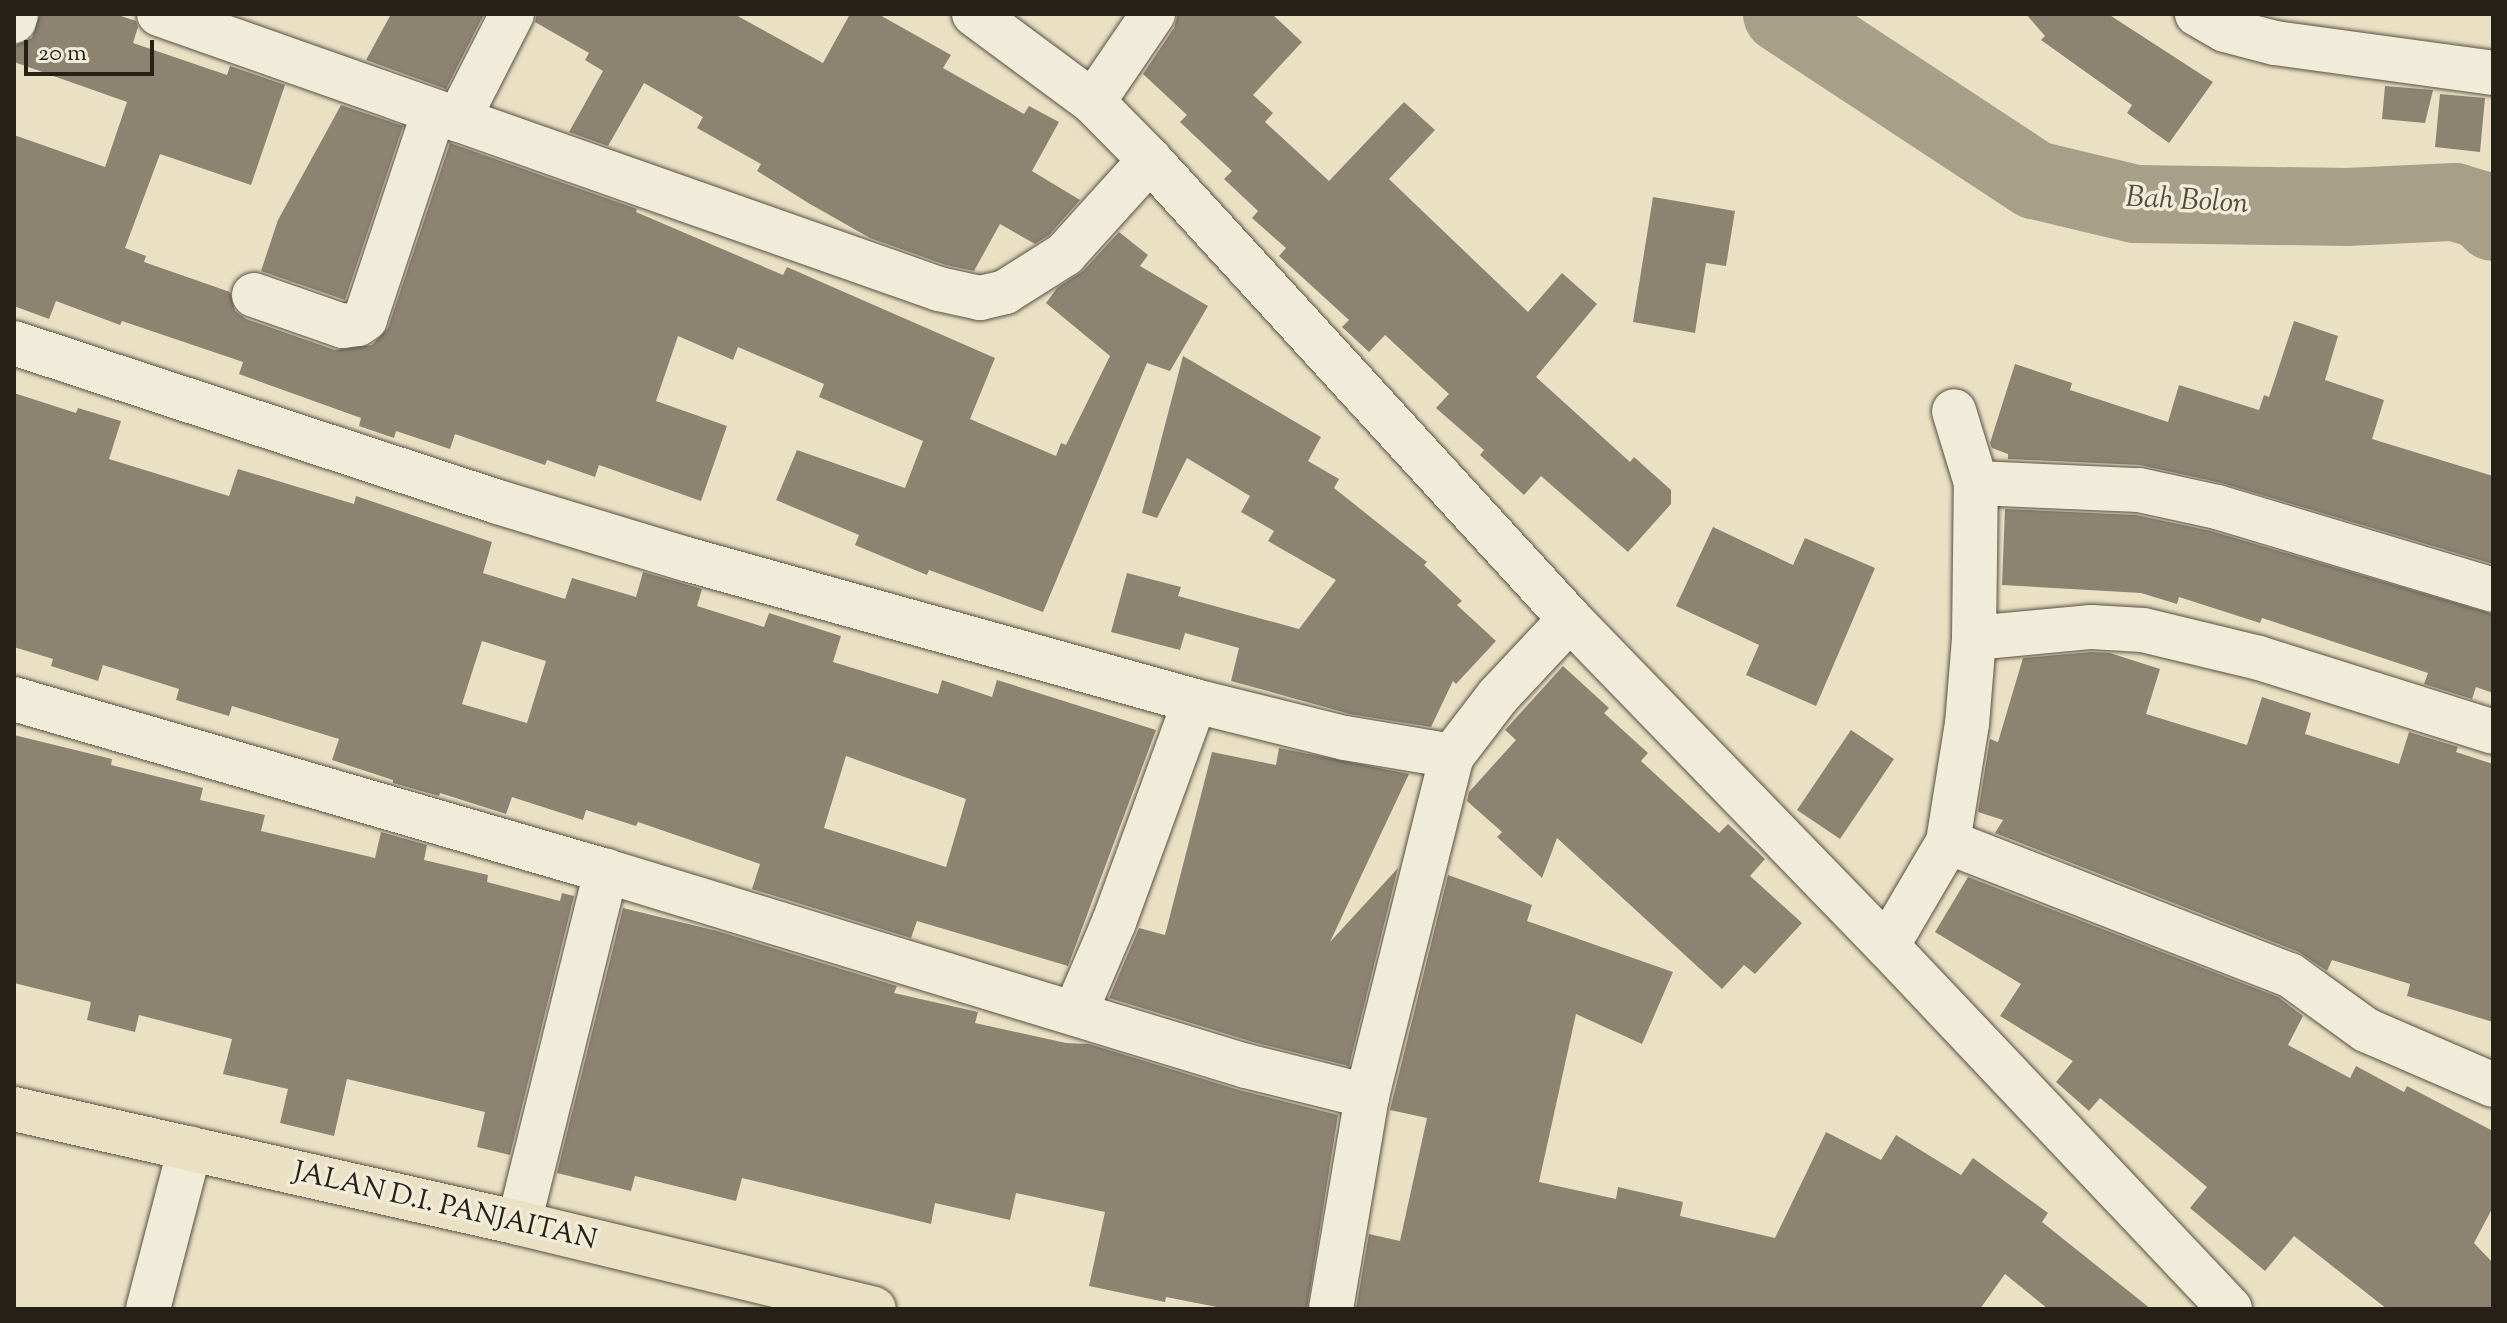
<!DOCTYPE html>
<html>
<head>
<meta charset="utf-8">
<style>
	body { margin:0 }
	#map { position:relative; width:2507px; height:1323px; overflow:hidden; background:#eae1c4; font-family:"Sorts Mill Goudy",serif }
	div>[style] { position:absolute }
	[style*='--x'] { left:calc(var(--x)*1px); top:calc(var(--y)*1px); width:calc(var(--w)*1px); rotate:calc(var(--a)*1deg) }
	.river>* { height:78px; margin:-39px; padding:0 39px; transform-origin:39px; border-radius:39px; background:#a89f89 }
	.building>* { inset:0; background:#8c8471 }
	.roads { filter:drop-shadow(0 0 2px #585042) drop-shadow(0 0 2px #585042) }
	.street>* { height:44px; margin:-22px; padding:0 22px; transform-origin:22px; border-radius:22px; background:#f1ecd9 }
	.primary>* { height:44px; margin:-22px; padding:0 22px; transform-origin:22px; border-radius:22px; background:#eae1c4 }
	span { translate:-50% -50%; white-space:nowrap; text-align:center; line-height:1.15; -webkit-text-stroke:7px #f1ecd9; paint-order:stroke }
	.street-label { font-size:28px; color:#272017 }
	.water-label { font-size:30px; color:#544c3f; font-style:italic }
	.frame { position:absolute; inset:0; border:16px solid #272017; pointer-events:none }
	.scale { position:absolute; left:24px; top:40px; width:130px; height:36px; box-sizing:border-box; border:4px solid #272017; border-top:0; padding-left:10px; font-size:24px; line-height:28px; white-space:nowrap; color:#272017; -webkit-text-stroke:6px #f1ecd9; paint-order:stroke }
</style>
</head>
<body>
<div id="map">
	<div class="river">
		<div style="--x:1782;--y:14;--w:303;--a:33.3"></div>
		<div style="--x:2035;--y:180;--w:103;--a:13.5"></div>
		<div style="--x:2135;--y:204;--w:212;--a:0.8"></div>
		<div style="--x:2347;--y:207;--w:108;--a:-2.7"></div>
		<div style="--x:2455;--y:202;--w:28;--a:17"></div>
		<div style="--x:2482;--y:210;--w:16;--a:47"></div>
	</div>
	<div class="building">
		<div style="clip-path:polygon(40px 14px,115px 14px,136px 21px,138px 27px,133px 43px,227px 75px,230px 66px,285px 85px,251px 185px,160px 154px,125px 248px,146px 256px,144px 262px,230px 292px,235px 311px,246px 319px,335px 350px,372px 345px,388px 328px,450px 143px,637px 209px,636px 212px,783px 275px,787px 267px,995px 358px,970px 419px,1056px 456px,1061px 443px,1066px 445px,1110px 356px,1046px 303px,1057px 288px,1083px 271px,1119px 232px,1148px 255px,1140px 266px,1208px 306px,1170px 371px,1147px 363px,1043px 612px,929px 570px,927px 575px,855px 545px,859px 535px,776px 500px,797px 450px,905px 488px,923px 441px,819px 397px,824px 384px,738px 347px,733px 360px,678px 336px,656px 401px,727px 426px,701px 501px,599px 465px,595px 477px,547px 460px,545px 465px,455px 434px,450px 449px,396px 431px,394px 438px,359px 426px,361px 418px,239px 374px,243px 362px,122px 321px,120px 325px,56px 301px,49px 319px,14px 306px,14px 135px,105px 167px,127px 102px,14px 62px,16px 45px,32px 38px)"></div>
		<div style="clip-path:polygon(391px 14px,484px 14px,446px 89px,366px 60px)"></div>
		<div style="clip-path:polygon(537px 14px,734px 14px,823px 63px,850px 14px,878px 14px,951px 55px,943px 68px,1024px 114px,1029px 106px,1059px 122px,1032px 171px,1080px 200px,1049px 235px,1035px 244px,1000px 224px,974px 271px,946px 265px,870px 238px,810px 204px,757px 171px,761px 164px,697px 128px,703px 117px,644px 83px,608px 146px,569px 132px,603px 71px,585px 60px,589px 53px,535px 22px)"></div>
		<div style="clip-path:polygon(1178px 14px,1272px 14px,1302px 42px,1253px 95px,1273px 113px,1265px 122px,1329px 181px,1404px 102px,1435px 130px,1389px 179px,1528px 312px,1562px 273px,1597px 304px,1536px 377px,1630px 462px,1634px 457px,1671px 490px,1671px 504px,1628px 552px,1541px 476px,1524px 495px,1480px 455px,1484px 450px,1436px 408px,1449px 394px,1385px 335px,1369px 352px,1342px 327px,1349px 320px,1279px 256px,1286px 248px,1252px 218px,1258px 211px,1224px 179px,1232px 171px,1180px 122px,1187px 115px,1143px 74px,1174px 28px)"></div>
		<div style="clip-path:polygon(2026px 14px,2108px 14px,2213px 82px,2169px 143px,2127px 113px,2132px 105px,2041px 40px,2045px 36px)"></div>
		<div style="clip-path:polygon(2385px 86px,2433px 90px,2425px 123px,2382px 119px)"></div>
		<div style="clip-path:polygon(2440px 94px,2485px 98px,2480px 152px,2435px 147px)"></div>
		<div style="clip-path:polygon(341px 105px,403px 126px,345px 300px,261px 271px,278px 220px)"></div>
		<div style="clip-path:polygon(1653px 197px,1735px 211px,1726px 266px,1706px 263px,1695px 333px,1633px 322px)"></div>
		<div style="clip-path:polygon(2294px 321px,2338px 336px,2325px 380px,2384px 400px,2372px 439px,2493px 476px,2493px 564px,2222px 483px,2140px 465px,2008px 459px,2008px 454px,1992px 448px,1990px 443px,2015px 364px,2072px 383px,2070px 390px,2168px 422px,2179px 385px,2259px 410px,2264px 395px,2269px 397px)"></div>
		<div style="clip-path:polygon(1183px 356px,1321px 437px,1308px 461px,1339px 479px,1334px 488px,1427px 562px,1424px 565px,1462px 601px,1457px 605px,1496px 641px,1456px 684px,1453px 681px,1431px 727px,1350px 714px,1231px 681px,1239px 648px,1185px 633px,1180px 650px,1111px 632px,1127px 573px,1181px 587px,1178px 596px,1299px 629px,1336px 580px,1268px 541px,1274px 531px,1241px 512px,1250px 496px,1187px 458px,1157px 518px,1142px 513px)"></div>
		<div style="clip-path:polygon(evenodd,14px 393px,76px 413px,78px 408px,121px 421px,109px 459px,229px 496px,238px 469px,354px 504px,356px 496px,492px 542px,483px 573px,565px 599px,572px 578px,636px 597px,643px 572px,702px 589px,697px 606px,764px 627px,769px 613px,841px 636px,833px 662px,938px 694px,942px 680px,992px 697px,997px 680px,1156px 730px,1068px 966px,917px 921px,911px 938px,752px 889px,760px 864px,638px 822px,636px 826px,586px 810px,583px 820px,512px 797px,506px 814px,440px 793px,439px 796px,393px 783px,393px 780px,332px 760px,339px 739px,232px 706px,229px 716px,176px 700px,179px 689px,103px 665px,98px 681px,51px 666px,53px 659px,14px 647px,14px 393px,482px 641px,546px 661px,527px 723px,462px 704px,482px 641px,14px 393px,846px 756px,966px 799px,946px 867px,824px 828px,846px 756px)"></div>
		<div style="clip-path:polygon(2005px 509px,2136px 515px,2211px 531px,2493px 614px,2493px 693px,2476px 687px,2472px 699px,2424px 684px,2428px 673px,2262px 618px,2260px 623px,2179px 597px,2177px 604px,2141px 593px,2002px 585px)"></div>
		<div style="clip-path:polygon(1713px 527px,1793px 565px,1805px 538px,1875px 568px,1816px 706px,1746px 675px,1759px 645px,1676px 606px)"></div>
		<div style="clip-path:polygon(2091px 652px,2110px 653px,2160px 669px,2146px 714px,2247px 745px,2262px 697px,2311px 713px,2305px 734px,2399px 764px,2409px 732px,2458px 747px,2456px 752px,2493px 764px,2493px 1022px,2407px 996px,2410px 984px,2332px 960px,2327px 971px,2299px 952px,1995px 833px,2003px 820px,1978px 812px,1990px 739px,1998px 742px,2023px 658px)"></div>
		<div style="clip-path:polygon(1563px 666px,1609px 708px,1604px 713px,1648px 753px,1641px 761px,1719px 833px,1728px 824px,1765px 859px,1750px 876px,1802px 923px,1755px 974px,1744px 965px,1722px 989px,1557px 838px,1542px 878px,1497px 837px,1502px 832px,1467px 801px,1469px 792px,1516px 740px,1505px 730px)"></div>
		<div style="clip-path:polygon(1851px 730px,1894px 759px,1840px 839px,1797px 810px)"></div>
		<div style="clip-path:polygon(14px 735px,112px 759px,111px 765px,203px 788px,200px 800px,265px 815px,261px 831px,375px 858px,381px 832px,427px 845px,424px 860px,488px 875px,487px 882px,560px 901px,562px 893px,574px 896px,510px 1155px,477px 1147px,485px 1112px,347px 1079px,334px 1136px,280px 1123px,288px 1089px,223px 1074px,232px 1039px,139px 1015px,135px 1032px,87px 1020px,91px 1002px,14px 983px)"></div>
		<div style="clip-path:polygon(1279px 748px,1409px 774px,1330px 942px,1398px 868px,1349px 1066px,1253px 1042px,1109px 998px,1139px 928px,1165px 935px,1212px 752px,1276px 765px)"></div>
		<div style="clip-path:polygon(1448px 875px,1532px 905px,1527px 921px,1673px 972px,1642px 1044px,1576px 1014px,1539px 1182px,1616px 1199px,1618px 1187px,1683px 1202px,1680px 1216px,1775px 1238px,1826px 1132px,1881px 1160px,1896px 1135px,1961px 1175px,1973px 1158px,2048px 1213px,2042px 1222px,2151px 1309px,2048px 1309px,2005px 1274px,1980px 1309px,1356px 1309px,1369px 1234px,1400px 1241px,1427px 1118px,1390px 1110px)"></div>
		<div style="clip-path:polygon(1968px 877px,2278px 997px,2303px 1016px,2288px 1045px,2350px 1078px,2356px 1066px,2404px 1092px,2407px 1086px,2493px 1131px,2493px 1207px,2474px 1243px,2493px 1263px,2493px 1309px,2387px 1309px,2294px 1236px,2265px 1271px,2190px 1208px,2207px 1187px,2100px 1098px,2089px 1111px,2056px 1082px,2073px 1061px,2000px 1016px,2021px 984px,1935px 932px)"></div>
		<div style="clip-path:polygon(623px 908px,717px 931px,897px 986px,894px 993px,978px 1012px,975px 1023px,1066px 1043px,1089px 1044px,1239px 1090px,1338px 1115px,1307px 1309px,1227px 1309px,1166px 1297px,1165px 1302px,1089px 1286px,1105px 1212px,1016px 1193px,1010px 1220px,935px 1203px,931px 1224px,742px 1178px,736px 1201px,635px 1176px,631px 1191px,557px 1173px)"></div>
	</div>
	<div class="roads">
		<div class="street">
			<div style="--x:159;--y:14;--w:827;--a:19.42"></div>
			<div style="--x:939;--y:289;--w:42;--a:12.4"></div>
			<div style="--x:980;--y:298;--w:26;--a:-13"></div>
			<div style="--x:1005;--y:292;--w:71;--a:-32.3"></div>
			<div style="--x:1065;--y:254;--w:127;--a:-47.9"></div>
			<div style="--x:974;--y:14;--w:148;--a:36.5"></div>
			<div style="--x:1093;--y:102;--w:81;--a:45.5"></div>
			<div style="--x:1150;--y:160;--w:622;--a:47.54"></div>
			<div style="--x:1570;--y:619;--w:455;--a:45.9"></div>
			<div style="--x:1887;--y:946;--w:499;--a:46.6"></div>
			<div style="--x:2197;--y:14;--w:32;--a:30"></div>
			<div style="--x:2225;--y:30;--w:52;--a:14.6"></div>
			<div style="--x:2275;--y:43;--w:220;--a:7.8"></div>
			<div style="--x:14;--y:21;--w:7;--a:-74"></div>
			<div style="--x:1093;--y:102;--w:107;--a:-55.7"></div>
			<div style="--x:458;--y:120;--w:119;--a:-63"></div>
			<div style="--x:254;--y:295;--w:94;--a:19.2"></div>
			<div style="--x:343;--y:326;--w:15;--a:-8"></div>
			<div style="--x:358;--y:324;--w:9;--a:-36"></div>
			<div style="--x:365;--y:319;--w:219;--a:-71.6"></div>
			<div style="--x:14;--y:343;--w:509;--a:18.19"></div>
			<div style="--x:498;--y:502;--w:196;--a:16.9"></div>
			<div style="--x:686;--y:559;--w:528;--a:15.59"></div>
			<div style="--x:1195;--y:701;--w:154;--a:13.9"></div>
			<div style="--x:1345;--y:738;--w:109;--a:9.5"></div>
			<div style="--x:1976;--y:483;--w:163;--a:2.5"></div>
			<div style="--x:2139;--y:490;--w:80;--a:12.3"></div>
			<div style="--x:2217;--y:507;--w:288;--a:16.7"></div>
			<div style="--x:1974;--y:638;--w:118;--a:-5.4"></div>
			<div style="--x:2091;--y:627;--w:52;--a:3.3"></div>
			<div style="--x:2143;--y:630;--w:119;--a:13.6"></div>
			<div style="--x:2259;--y:658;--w:245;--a:17.5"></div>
			<div style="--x:14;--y:699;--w:616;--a:16.2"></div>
			<div style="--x:606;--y:871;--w:669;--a:16.95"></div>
			<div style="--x:1246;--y:1066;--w:125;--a:13.9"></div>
			<div style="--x:1948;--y:842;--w:367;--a:21.3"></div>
			<div style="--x:2290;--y:975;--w:94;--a:35.9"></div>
			<div style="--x:2366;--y:1030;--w:138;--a:23.4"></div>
			<div style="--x:1887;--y:946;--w:121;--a:-59.6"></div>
			<div style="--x:1948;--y:842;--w:120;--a:-80.9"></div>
			<div style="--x:1967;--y:724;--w:86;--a:-85.3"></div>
			<div style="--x:1974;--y:638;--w:155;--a:-89.3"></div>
			<div style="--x:1976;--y:483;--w:75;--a:-107"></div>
			<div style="--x:1075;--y:1013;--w:99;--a:-66.8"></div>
			<div style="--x:1114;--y:922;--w:235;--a:-69.9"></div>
			<div style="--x:519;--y:1223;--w:363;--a:-76.1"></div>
			<div style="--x:148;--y:1309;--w:166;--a:-75.4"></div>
			<div style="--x:1331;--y:1309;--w:216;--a:-80.4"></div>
			<div style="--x:1367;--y:1096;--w:350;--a:-76"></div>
			<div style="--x:1452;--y:756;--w:76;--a:-52.5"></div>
			<div style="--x:1498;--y:696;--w:105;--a:-46.9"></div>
		</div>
		<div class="primary">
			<div style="--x:14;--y:1109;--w:518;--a:12.72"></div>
			<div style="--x:519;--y:1223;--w:365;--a:13.6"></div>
		</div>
	</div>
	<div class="street-label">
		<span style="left:445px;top:1207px;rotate:13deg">JALAN D.I. PANJAITAN</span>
	</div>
	<div class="water-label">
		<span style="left:2187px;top:202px;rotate:3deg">Bah Bolon</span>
	</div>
	<div class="frame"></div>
	<div class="scale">20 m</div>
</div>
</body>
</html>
